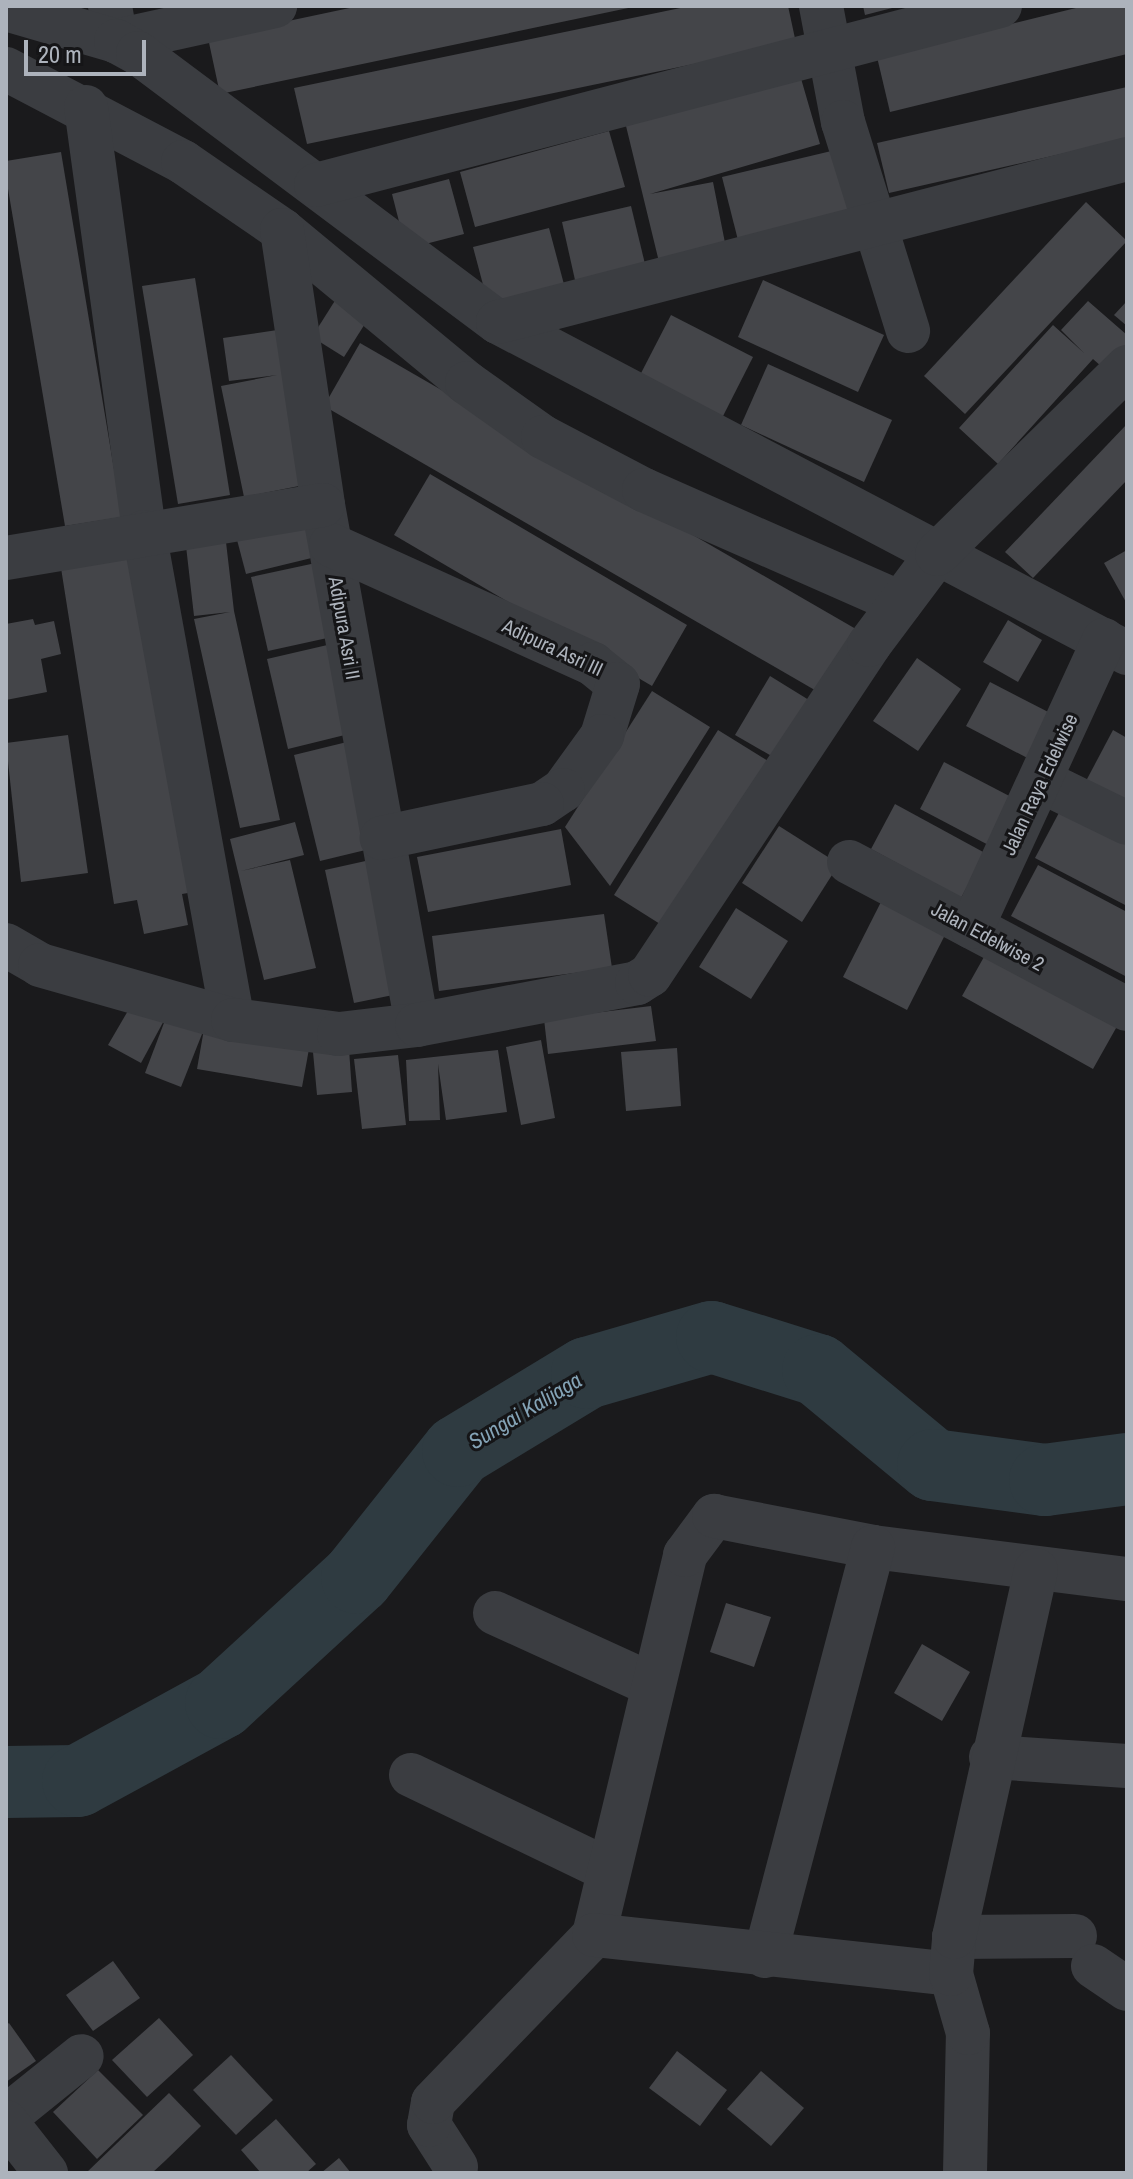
<!DOCTYPE html>
<html>
<head>
<meta charset="utf-8">
<style>
	body { margin:0 }
	#map { position:relative; width:1133px; height:2179px; overflow:hidden; background:#1a1a1c; font-family:"Archivo Narrow",sans-serif }
	div>[style] { position:absolute }
	[style*='--x'] { left:calc(var(--x)*1px); top:calc(var(--y)*1px); width:calc(var(--w)*1px); rotate:calc(var(--a)*1deg) }
	.river>* { height:72px; margin:-36px; padding:0 36px; transform-origin:36px; border-radius:36px; background:#2f3b41 }
	.building>* { inset:0; background:#444549 }
	.minor>* { height:44px; margin:-22px; padding:0 22px; transform-origin:22px; border-radius:22px; background:#3b3d41 }
	span { translate:-50% -50%; white-space:nowrap; text-align:center; line-height:1.15; -webkit-text-stroke:6px #151517; paint-order:stroke }
	.street-label { font-size:20px; color:#adb3bc }
	.water-label { font-size:22px; color:#84a3b6; font-style:italic }
	.frame { position:absolute; inset:0; border:8px solid #adb3bc; pointer-events:none }
	.scale { position:absolute; left:24px; top:40px; width:122px; height:36px; box-sizing:border-box; border:4px solid #adb3bc; border-top:0; padding-left:10px; font-size:24px; line-height:28px; white-space:nowrap; color:#adb3bc; -webkit-text-stroke:6px #151517; paint-order:stroke }
</style>
</head>
<body>
<div id="map">
	<div class="river">
		<div style="--x:6;--y:1782;--w:72;--a:-0.8"></div>
		<div style="--x:78;--y:1781;--w:163;--a:-28.6"></div>
		<div style="--x:221;--y:1703;--w:185;--a:-42.6"></div>
		<div style="--x:357;--y:1578;--w:162;--a:-51.5"></div>
		<div style="--x:458;--y:1451;--w:151;--a:-31.2"></div>
		<div style="--x:587;--y:1373;--w:130;--a:-16.1"></div>
		<div style="--x:712;--y:1337;--w:111;--a:17.3"></div>
		<div style="--x:818;--y:1370;--w:149;--a:39.6"></div>
		<div style="--x:933;--y:1465;--w:113;--a:7.6"></div>
		<div style="--x:1045;--y:1480;--w:83;--a:-7.6"></div>
	</div>
	<div class="building">
		<div style="clip-path:polygon(359px 6px,633px 6px,633px 7px,220px 94px,208px 38px)"></div>
		<div style="clip-path:polygon(690px 6px,788px 6px,796px 43px,307px 144px,294px 88px)"></div>
		<div style="clip-path:polygon(863px 6px,896px 6px,896px 7px,865px 15px)"></div>
		<div style="clip-path:polygon(1084px 6px,1127px 6px,1127px 54px,890px 112px,877px 57px)"></div>
		<div style="clip-path:polygon(800px 75px,820px 144px,650px 194px,713px 182px,727px 253px,660px 266px,626px 126px)"></div>
		<div style="clip-path:polygon(1127px 87px,1127px 139px,889px 193px,877px 143px)"></div>
		<div style="clip-path:polygon(609px 131px,625px 187px,475px 227px,460px 172px)"></div>
		<div style="clip-path:polygon(844px 148px,863px 222px,741px 252px,722px 177px)"></div>
		<div style="clip-path:polygon(61px 152px,122px 517px,65px 526px,6px 177px,6px 161px)"></div>
		<div style="clip-path:polygon(449px 179px,464px 234px,406px 249px,392px 194px)"></div>
		<div style="clip-path:polygon(1086px 202px,1127px 241px,965px 414px,924px 376px)"></div>
		<div style="clip-path:polygon(631px 206px,645px 264px,575px 280px,562px 222px)"></div>
		<div style="clip-path:polygon(549px 228px,566px 292px,490px 311px,473px 247px)"></div>
		<div style="clip-path:polygon(195px 278px,230px 495px,178px 504px,142px 286px)"></div>
		<div style="clip-path:polygon(763px 280px,884px 335px,858px 392px,738px 337px)"></div>
		<div style="clip-path:polygon(336px 299px,368px 319px,344px 357px,312px 337px)"></div>
		<div style="clip-path:polygon(1088px 301px,1127px 335px,1127px 357px,1111px 375px,1093px 359px,998px 464px,959px 428px,1053px 325px,1084px 353px,1061px 330px)"></div>
		<div style="clip-path:polygon(1127px 301px,1127px 326px,1114px 315px)"></div>
		<div style="clip-path:polygon(671px 315px,753px 357px,720px 422px,638px 379px)"></div>
		<div style="clip-path:polygon(284px 329px,314px 483px,244px 497px,221px 386px,277px 375px,229px 381px,223px 338px)"></div>
		<div style="clip-path:polygon(360px 343px,868px 636px,832px 700px,324px 406px)"></div>
		<div style="clip-path:polygon(768px 364px,892px 420px,864px 482px,741px 425px)"></div>
		<div style="clip-path:polygon(1127px 424px,1127px 480px,1033px 578px,1005px 552px)"></div>
		<div style="clip-path:polygon(430px 474px,687px 625px,652px 686px,394px 535px)"></div>
		<div style="clip-path:polygon(318px 515px,328px 554px,246px 574px,236px 536px)"></div>
		<div style="clip-path:polygon(226px 542px,234px 611px,280px 820px,240px 828px,194px 619px,230px 612px,194px 616px,186px 546px)"></div>
		<div style="clip-path:polygon(1127px 550px,1127px 604px,1104px 563px)"></div>
		<div style="clip-path:polygon(135px 557px,188px 893px,182px 894px,188px 925px,144px 934px,137px 900px,114px 904px,61px 568px)"></div>
		<div style="clip-path:polygon(325px 561px,341px 635px,268px 651px,251px 577px)"></div>
		<div style="clip-path:polygon(33px 619px,35px 625px,54px 621px,61px 654px,41px 659px,47px 692px,6px 700px,6px 624px)"></div>
		<div style="clip-path:polygon(1008px 620px,1042px 640px,1018px 682px,983px 662px)"></div>
		<div style="clip-path:polygon(336px 643px,357px 732px,288px 749px,267px 659px)"></div>
		<div style="clip-path:polygon(917px 658px,961px 689px,918px 751px,873px 721px)"></div>
		<div style="clip-path:polygon(770px 676px,817px 705px,782px 762px,735px 735px)"></div>
		<div style="clip-path:polygon(990px 682px,1058px 717px,1035px 762px,966px 726px)"></div>
		<div style="clip-path:polygon(652px 691px,710px 727px,610px 886px,565px 827px)"></div>
		<div style="clip-path:polygon(718px 730px,773px 764px,668px 929px,614px 895px)"></div>
		<div style="clip-path:polygon(1113px 730px,1127px 738px,1127px 803px,1086px 781px)"></div>
		<div style="clip-path:polygon(68px 735px,88px 873px,21px 882px,6px 743px)"></div>
		<div style="clip-path:polygon(351px 741px,378px 847px,320px 861px,294px 755px)"></div>
		<div style="clip-path:polygon(944px 762px,1021px 802px,996px 849px,920px 809px)"></div>
		<div style="clip-path:polygon(895px 804px,985px 853px,961px 898px,871px 849px)"></div>
		<div style="clip-path:polygon(1062px 807px,1127px 841px,1127px 906px,1035px 858px)"></div>
		<div style="clip-path:polygon(295px 822px,304px 855px,241px 871px,290px 860px,316px 968px,264px 980px,230px 839px)"></div>
		<div style="clip-path:polygon(779px 826px,839px 864px,802px 922px,742px 883px)"></div>
		<div style="clip-path:polygon(561px 829px,571px 885px,428px 912px,417px 857px)"></div>
		<div style="clip-path:polygon(370px 860px,398px 994px,354px 1003px,325px 870px)"></div>
		<div style="clip-path:polygon(1038px 865px,1127px 912px,1127px 977px,1011px 916px)"></div>
		<div style="clip-path:polygon(883px 898px,947px 931px,907px 1010px,843px 977px)"></div>
		<div style="clip-path:polygon(736px 908px,788px 941px,751px 999px,699px 967px)"></div>
		<div style="clip-path:polygon(604px 914px,612px 968px,439px 991px,432px 936px)"></div>
		<div style="clip-path:polygon(989px 948px,1120px 1021px,1093px 1069px,962px 996px)"></div>
		<div style="clip-path:polygon(136px 997px,167px 1015px,141px 1063px,108px 1045px)"></div>
		<div style="clip-path:polygon(651px 1006px,656px 1041px,548px 1054px,544px 1019px)"></div>
		<div style="clip-path:polygon(167px 1015px,204px 1029px,181px 1087px,145px 1073px)"></div>
		<div style="clip-path:polygon(204px 1029px,309px 1049px,302px 1087px,197px 1069px)"></div>
		<div style="clip-path:polygon(541px 1040px,555px 1118px,521px 1125px,506px 1047px)"></div>
		<div style="clip-path:polygon(677px 1048px,681px 1106px,626px 1111px,621px 1052px)"></div>
		<div style="clip-path:polygon(349px 1049px,352px 1092px,317px 1095px,313px 1052px)"></div>
		<div style="clip-path:polygon(498px 1050px,507px 1112px,446px 1120px,438px 1064px,440px 1120px,409px 1121px,406px 1060px)"></div>
		<div style="clip-path:polygon(398px 1055px,406px 1125px,362px 1129px,354px 1059px)"></div>
		<div style="clip-path:polygon(726px 1603px,771px 1617px,754px 1667px,710px 1652px)"></div>
		<div style="clip-path:polygon(922px 1644px,970px 1672px,942px 1721px,894px 1693px)"></div>
		<div style="clip-path:polygon(113px 1961px,140px 1998px,93px 2031px,66px 1995px)"></div>
		<div style="clip-path:polygon(159px 2018px,193px 2055px,147px 2097px,112px 2060px)"></div>
		<div style="clip-path:polygon(9px 2023px,36px 2061px,6px 2082px,6px 2025px)"></div>
		<div style="clip-path:polygon(677px 2051px,727px 2090px,700px 2126px,649px 2088px)"></div>
		<div style="clip-path:polygon(231px 2055px,273px 2100px,236px 2135px,193px 2090px)"></div>
		<div style="clip-path:polygon(98px 2070px,143px 2115px,97px 2159px,53px 2112px)"></div>
		<div style="clip-path:polygon(761px 2071px,804px 2108px,771px 2146px,727px 2109px)"></div>
		<div style="clip-path:polygon(169px 2093px,201px 2126px,166px 2160px,152px 2173px,86px 2173px)"></div>
		<div style="clip-path:polygon(276px 2119px,316px 2164px,306px 2173px,261px 2173px,241px 2150px)"></div>
		<div style="clip-path:polygon(339px 2158px,351px 2173px,321px 2173px)"></div>
	</div>
	<div class="minor">
		<div style="--x:110;--y:6;--w:36;--a:80"></div>
		<div style="--x:116;--y:41;--w:163;--a:-12.4"></div>
		<div style="--x:821;--y:6;--w:118;--a:79.3"></div>
		<div style="--x:843;--y:122;--w:219;--a:72.7"></div>
		<div style="--x:6;--y:9;--w:115;--a:16.2"></div>
		<div style="--x:116;--y:41;--w:25;--a:29"></div>
		<div style="--x:138;--y:53;--w:449;--a:36.8"></div>
		<div style="--x:498;--y:322;--w:711;--a:27.75"></div>
		<div style="--x:6;--y:69;--w:200;--a:27.7"></div>
		<div style="--x:183;--y:162;--w:120;--a:34.5"></div>
		<div style="--x:282;--y:230;--w:240;--a:39.6"></div>
		<div style="--x:467;--y:383;--w:93;--a:35.4"></div>
		<div style="--x:543;--y:437;--w:114;--a:27.7"></div>
		<div style="--x:644;--y:490;--w:280;--a:23.8"></div>
		<div style="--x:86;--y:107;--w:429;--a:82.2"></div>
		<div style="--x:144;--y:532;--w:496;--a:79.7"></div>
		<div style="--x:316;--y:185;--w:707;--a:-14.67"></div>
		<div style="--x:282;--y:230;--w:278;--a:81.5"></div>
		<div style="--x:323;--y:505;--w:528;--a:79.75"></div>
		<div style="--x:498;--y:322;--w:650;--a:-14.53"></div>
		<div style="--x:331;--y:545;--w:288;--a:24.4"></div>
		<div style="--x:593;--y:664;--w:32;--a:39"></div>
		<div style="--x:618;--y:684;--w:54;--a:107.1"></div>
		<div style="--x:602;--y:736;--w:67;--a:125.8"></div>
		<div style="--x:563;--y:790;--w:25;--a:146"></div>
		<div style="--x:542;--y:804;--w:164;--a:168"></div>
		<div style="--x:6;--y:558;--w:321;--a:-9.5"></div>
		<div style="--x:1043;--y:782;--w:93;--a:26"></div>
		<div style="--x:849;--y:862;--w:314;--a:27.9"></div>
		<div style="--x:972;--y:927;--w:316;--a:-65.3"></div>
		<div style="--x:6;--y:945;--w:39;--a:30"></div>
		<div style="--x:40;--y:965;--w:201;--a:15.9"></div>
		<div style="--x:233;--y:1020;--w:107;--a:7.5"></div>
		<div style="--x:339;--y:1034;--w:79;--a:-6.6"></div>
		<div style="--x:417;--y:1025;--w:224;--a:-10.8"></div>
		<div style="--x:637;--y:983;--w:15;--a:-32"></div>
		<div style="--x:650;--y:975;--w:396;--a:-56.4"></div>
		<div style="--x:869;--y:645;--w:114;--a:-53.2"></div>
		<div style="--x:937;--y:554;--w:267;--a:-44.5"></div>
		<div style="--x:495;--y:1613;--w:174;--a:24.5"></div>
		<div style="--x:991;--y:1757;--w:136;--a:3.8"></div>
		<div style="--x:411;--y:1775;--w:216;--a:25.7"></div>
		<div style="--x:594;--y:1935;--w:391;--a:-76.5"></div>
		<div style="--x:685;--y:1555;--w:49;--a:-53.4"></div>
		<div style="--x:714;--y:1516;--w:162;--a:11"></div>
		<div style="--x:873;--y:1547;--w:256;--a:7.2"></div>
		<div style="--x:954;--y:1937;--w:121;--a:-0.5"></div>
		<div style="--x:765;--y:1956;--w:423;--a:-75.2"></div>
		<div style="--x:1093;--y:1966;--w:41;--a:34.1"></div>
		<div style="--x:6;--y:2117;--w:97;--a:-38.8"></div>
		<div style="--x:6;--y:2122;--w:65;--a:51.9"></div>
		<div style="--x:456;--y:2167;--w:50;--a:-122.7"></div>
		<div style="--x:429;--y:2125;--w:23;--a:-80"></div>
		<div style="--x:433;--y:2102;--w:232;--a:-46"></div>
		<div style="--x:594;--y:1935;--w:359;--a:6.2"></div>
		<div style="--x:965;--y:2173;--w:140;--a:-88.8"></div>
		<div style="--x:968;--y:2033;--w:61;--a:-106.1"></div>
		<div style="--x:951;--y:1974;--w:37;--a:-85"></div>
		<div style="--x:954;--y:1937;--w:376;--a:-77.4"></div>
	</div>
	<div class="street-label">
		<span style="left:345px;top:628px;rotate:80deg">Adipura Asri II</span>
		<span style="left:553px;top:647px;rotate:25deg">Adipura Asri III</span>
		<span style="left:1039px;top:784px;rotate:-65deg">Jalan Raya Edelwise</span>
		<span style="left:988px;top:936px;rotate:28deg">Jalan Edelwise 2</span>
	</div>
	<div class="water-label">
		<span style="left:525px;top:1411px;rotate:-31deg">Sungai Kalijaga</span>
	</div>
	<div class="frame"></div>
	<div class="scale">20 m</div>
</div>
</body>
</html>
